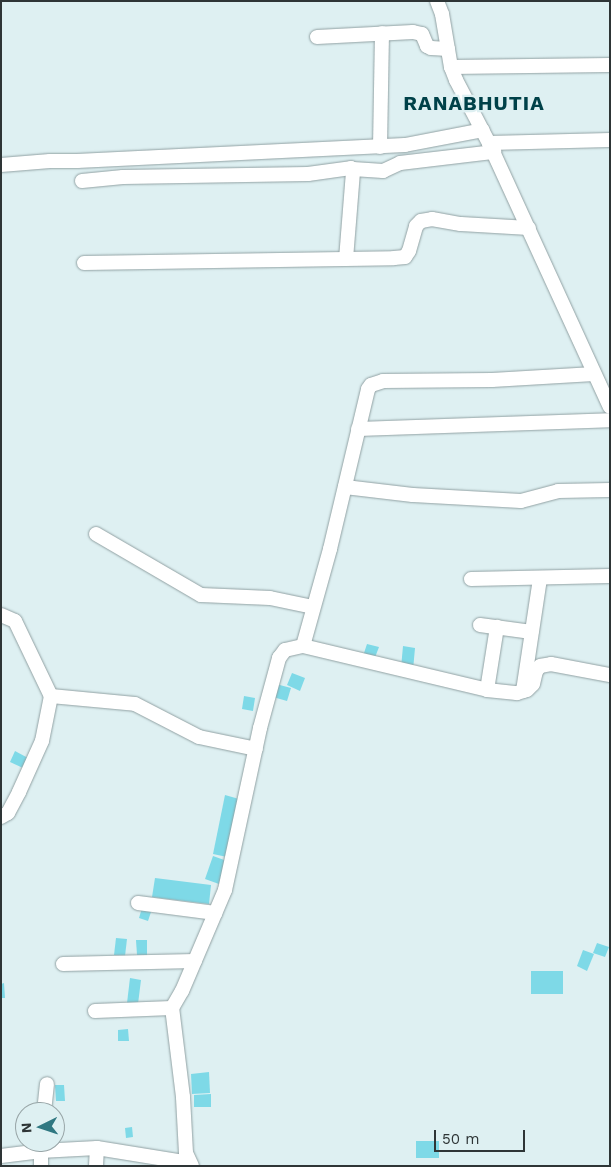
<!DOCTYPE html>
<html>
<head>
<meta charset="utf-8">
<style>
	body { margin:0 }
	#map { position:relative; width:611px; height:1167px; overflow:hidden; background:#def0f2; font-family:"Work Sans",sans-serif }
	div>[style] { position:absolute }
	[style*='--x'] { left:calc(var(--x)*1px); top:calc(var(--y)*1px); width:calc(var(--w)*1px); rotate:calc(var(--a)*1deg) }
	.building>* { inset:0; background:#7ed9e7 }
	.roads { filter:drop-shadow(0 0 1px #91a1a3) drop-shadow(0 0 1px #91a1a3) }
	.minor>* { height:14px; margin:-7px; padding:0 7px; transform-origin:7px; border-radius:7px; background:#fff }
	span { translate:-50% -50%; white-space:nowrap; text-align:center; line-height:1.15; -webkit-text-stroke:4.5px #def0f2; paint-order:stroke }
	.district-label { font-size:20px; color:#004149; font-weight:700; letter-spacing:1px }
	.frame { position:absolute; inset:0; border:2px solid #2e3536; pointer-events:none }
	.north { position:absolute; left:15px; top:1102px; width:50px; height:50px; box-sizing:border-box; background:#def0f2; border:1px solid #98a5a7; border-radius:50%; rotate:266deg; font-size:14px; font-weight:700; line-height:20px; text-align:center; color:#2e3536 }
	.north::after { content:''; display:block; margin:auto; width:18px; height:22px; background:#307882; clip-path:polygon(50% 0,100% 100%,50% 72%,0 100%) }
	.scale { position:absolute; left:434px; top:1130px; width:91px; height:22px; box-sizing:border-box; border:2px solid #2e3536; border-top:0; padding-left:6px; font-size:15px; line-height:18px; white-space:nowrap; color:#2e3536; -webkit-text-stroke:4px #def0f2; paint-order:stroke }
</style>
</head>
<body>
<div id="map">
	<div class="building">
		<div style="clip-path:polygon(367px 644px,379px 647px,374px 660px,363px 656px)"></div>
		<div style="clip-path:polygon(403px 646px,415px 648px,413px 670px,401px 668px)"></div>
		<div style="clip-path:polygon(292px 673px,305px 678px,300px 691px,287px 685px)"></div>
		<div style="clip-path:polygon(276px 684px,291px 688px,287px 701px,273px 697px)"></div>
		<div style="clip-path:polygon(244px 696px,255px 698px,253px 711px,242px 709px)"></div>
		<div style="clip-path:polygon(15px 751px,28px 758px,23px 768px,10px 762px)"></div>
		<div style="clip-path:polygon(225px 795px,239px 799px,227px 857px,213px 854px)"></div>
		<div style="clip-path:polygon(213px 856px,227px 861px,219px 884px,205px 879px)"></div>
		<div style="clip-path:polygon(155px 878px,211px 885px,209px 904px,152px 897px)"></div>
		<div style="clip-path:polygon(142px 908px,151px 912px,148px 921px,139px 918px)"></div>
		<div style="clip-path:polygon(116px 938px,127px 939px,125px 956px,114px 955px)"></div>
		<div style="clip-path:polygon(136px 940px,147px 940px,147px 955px,137px 955px)"></div>
		<div style="clip-path:polygon(597px 943px,609px 947px,605px 957px,593px 953px)"></div>
		<div style="clip-path:polygon(583px 950px,594px 954px,587px 971px,577px 966px)"></div>
		<div style="clip-path:polygon(531px 971px,563px 971px,563px 994px,531px 994px)"></div>
		<div style="clip-path:polygon(130px 978px,141px 980px,138px 1004px,127px 1003px)"></div>
		<div style="clip-path:polygon(4px 983px,5px 998px,1px 998px,1px 984px)"></div>
		<div style="clip-path:polygon(128px 1029px,129px 1041px,118px 1041px,118px 1030px)"></div>
		<div style="clip-path:polygon(209px 1072px,210px 1093px,192px 1094px,191px 1074px)"></div>
		<div style="clip-path:polygon(55px 1085px,64px 1085px,65px 1101px,56px 1101px)"></div>
		<div style="clip-path:polygon(211px 1094px,211px 1107px,194px 1107px,194px 1095px)"></div>
		<div style="clip-path:polygon(132px 1127px,133px 1137px,126px 1138px,125px 1128px)"></div>
		<div style="clip-path:polygon(416px 1141px,439px 1141px,439px 1158px,416px 1158px)"></div>
	</div>
	<div class="roads">
		<div class="minor">
			<div style="--x:437;--y:1;--w:14;--a:69"></div>
			<div style="--x:442;--y:14;--w:54;--a:80.4"></div>
			<div style="--x:451;--y:67;--w:14;--a:69"></div>
			<div style="--x:456;--y:80;--w:71;--a:62.4"></div>
			<div style="--x:489;--y:143;--w:290;--a:65.4"></div>
			<div style="--x:317;--y:37;--w:96;--a:-3"></div>
			<div style="--x:413;--y:32;--w:9;--a:13"></div>
			<div style="--x:422;--y:34;--w:13;--a:67"></div>
			<div style="--x:427;--y:46;--w:4;--a:27"></div>
			<div style="--x:431;--y:48;--w:17;--a:3"></div>
			<div style="--x:451;--y:67;--w:159;--a:-0.7"></div>
			<div style="--x:489;--y:143;--w:121;--a:-1.4"></div>
			<div style="--x:380;--y:147;--w:114;--a:-89"></div>
			<div style="--x:1;--y:165;--w:49;--a:-4.7"></div>
			<div style="--x:50;--y:161;--w:27;--a:0"></div>
			<div style="--x:77;--y:161;--w:328;--a:-2.8"></div>
			<div style="--x:405;--y:145;--w:79;--a:-10.9"></div>
			<div style="--x:353;--y:169;--w:30;--a:4"></div>
			<div style="--x:383;--y:171;--w:19;--a:-25"></div>
			<div style="--x:400;--y:163;--w:95;--a:-6.7"></div>
			<div style="--x:82;--y:181;--w:41;--a:-5.6"></div>
			<div style="--x:123;--y:177;--w:185;--a:-0.9"></div>
			<div style="--x:308;--y:174;--w:43;--a:-7.9"></div>
			<div style="--x:351;--y:168;--w:4;--a:63"></div>
			<div style="--x:353;--y:172;--w:87;--a:94.6"></div>
			<div style="--x:84;--y:263;--w:310;--a:-0.9"></div>
			<div style="--x:394;--y:258;--w:11;--a:-5"></div>
			<div style="--x:405;--y:257;--w:7;--a:-56"></div>
			<div style="--x:409;--y:251;--w:26;--a:-74"></div>
			<div style="--x:416;--y:226;--w:7;--a:-45"></div>
			<div style="--x:421;--y:221;--w:11;--a:-10"></div>
			<div style="--x:432;--y:219;--w:29;--a:10"></div>
			<div style="--x:461;--y:224;--w:68;--a:3.4"></div>
			<div style="--x:358;--y:429;--w:252;--a:-2"></div>
			<div style="--x:345;--y:487;--w:68;--a:6.7"></div>
			<div style="--x:413;--y:495;--w:108;--a:3.2"></div>
			<div style="--x:521;--y:501;--w:38;--a:-15"></div>
			<div style="--x:558;--y:491;--w:52;--a:-1.1"></div>
			<div style="--x:96;--y:534;--w:121;--a:30.2"></div>
			<div style="--x:201;--y:595;--w:69;--a:2.5"></div>
			<div style="--x:270;--y:598;--w:44;--a:11.8"></div>
			<div style="--x:471;--y:579;--w:139;--a:-1.2"></div>
			<div style="--x:1;--y:615;--w:15;--a:23"></div>
			<div style="--x:15;--y:621;--w:83;--a:64.4"></div>
			<div style="--x:480;--y:625;--w:52;--a:7.7"></div>
			<div style="--x:303;--y:646;--w:101;--a:-74.4"></div>
			<div style="--x:330;--y:549;--w:164;--a:-76.6"></div>
			<div style="--x:368;--y:389;--w:5;--a:-53"></div>
			<div style="--x:371;--y:385;--w:13;--a:-18"></div>
			<div style="--x:383;--y:381;--w:109;--a:-0.5"></div>
			<div style="--x:492;--y:380;--w:102;--a:-3.4"></div>
			<div style="--x:487;--y:690;--w:64;--a:-81"></div>
			<div style="--x:523;--y:691;--w:114;--a:-81.4"></div>
			<div style="--x:1;--y:817;--w:8;--a:-30"></div>
			<div style="--x:8;--y:813;--w:24;--a:-62"></div>
			<div style="--x:19;--y:792;--w:56;--a:-65.7"></div>
			<div style="--x:42;--y:741;--w:46;--a:-78.7"></div>
			<div style="--x:51;--y:696;--w:84;--a:5.4"></div>
			<div style="--x:135;--y:704;--w:72;--a:27.3"></div>
			<div style="--x:199;--y:737;--w:58;--a:11.9"></div>
			<div style="--x:138;--y:903;--w:78;--a:7.4"></div>
			<div style="--x:63;--y:964;--w:132;--a:-1.3"></div>
			<div style="--x:95;--y:1011;--w:77;--a:-2.2"></div>
			<div style="--x:44;--y:1112;--w:28;--a:-84"></div>
			<div style="--x:41;--y:1142;--w:24;--a:90"></div>
			<div style="--x:1;--y:1156;--w:39;--a:-7"></div>
			<div style="--x:40;--y:1151;--w:57;--a:-3"></div>
			<div style="--x:97;--y:1148;--w:94;--a:9.2"></div>
			<div style="--x:96;--y:1166;--w:18;--a:-87"></div>
			<div style="--x:192;--y:1166;--w:14;--a:-115"></div>
			<div style="--x:186;--y:1153;--w:56;--a:-93.1"></div>
			<div style="--x:183;--y:1097;--w:90;--a:-97"></div>
			<div style="--x:172;--y:1008;--w:20;--a:-60"></div>
			<div style="--x:182;--y:991;--w:110;--a:-66.9"></div>
			<div style="--x:225;--y:890;--w:166;--a:-77.8"></div>
			<div style="--x:260;--y:728;--w:73;--a:-74.8"></div>
			<div style="--x:279;--y:658;--w:10;--a:-53"></div>
			<div style="--x:285;--y:650;--w:18;--a:-13"></div>
			<div style="--x:303;--y:646;--w:189;--a:13.4"></div>
			<div style="--x:487;--y:690;--w:30;--a:6"></div>
			<div style="--x:517;--y:693;--w:10;--a:-17"></div>
			<div style="--x:527;--y:690;--w:8;--a:-45"></div>
			<div style="--x:533;--y:684;--w:13;--a:-77"></div>
			<div style="--x:536;--y:671;--w:6;--a:-51"></div>
			<div style="--x:540;--y:666;--w:11;--a:-10"></div>
			<div style="--x:551;--y:664;--w:60;--a:10.6"></div>
		</div>
	</div>
	<div class="district-label">
		<span style="left:474px;top:103px">RANABHUTIA</span>
	</div>
	<div class="frame"></div>
	<div class="north">N</div>
	<div class="scale">50 m</div>
</div>
</body>
</html>
